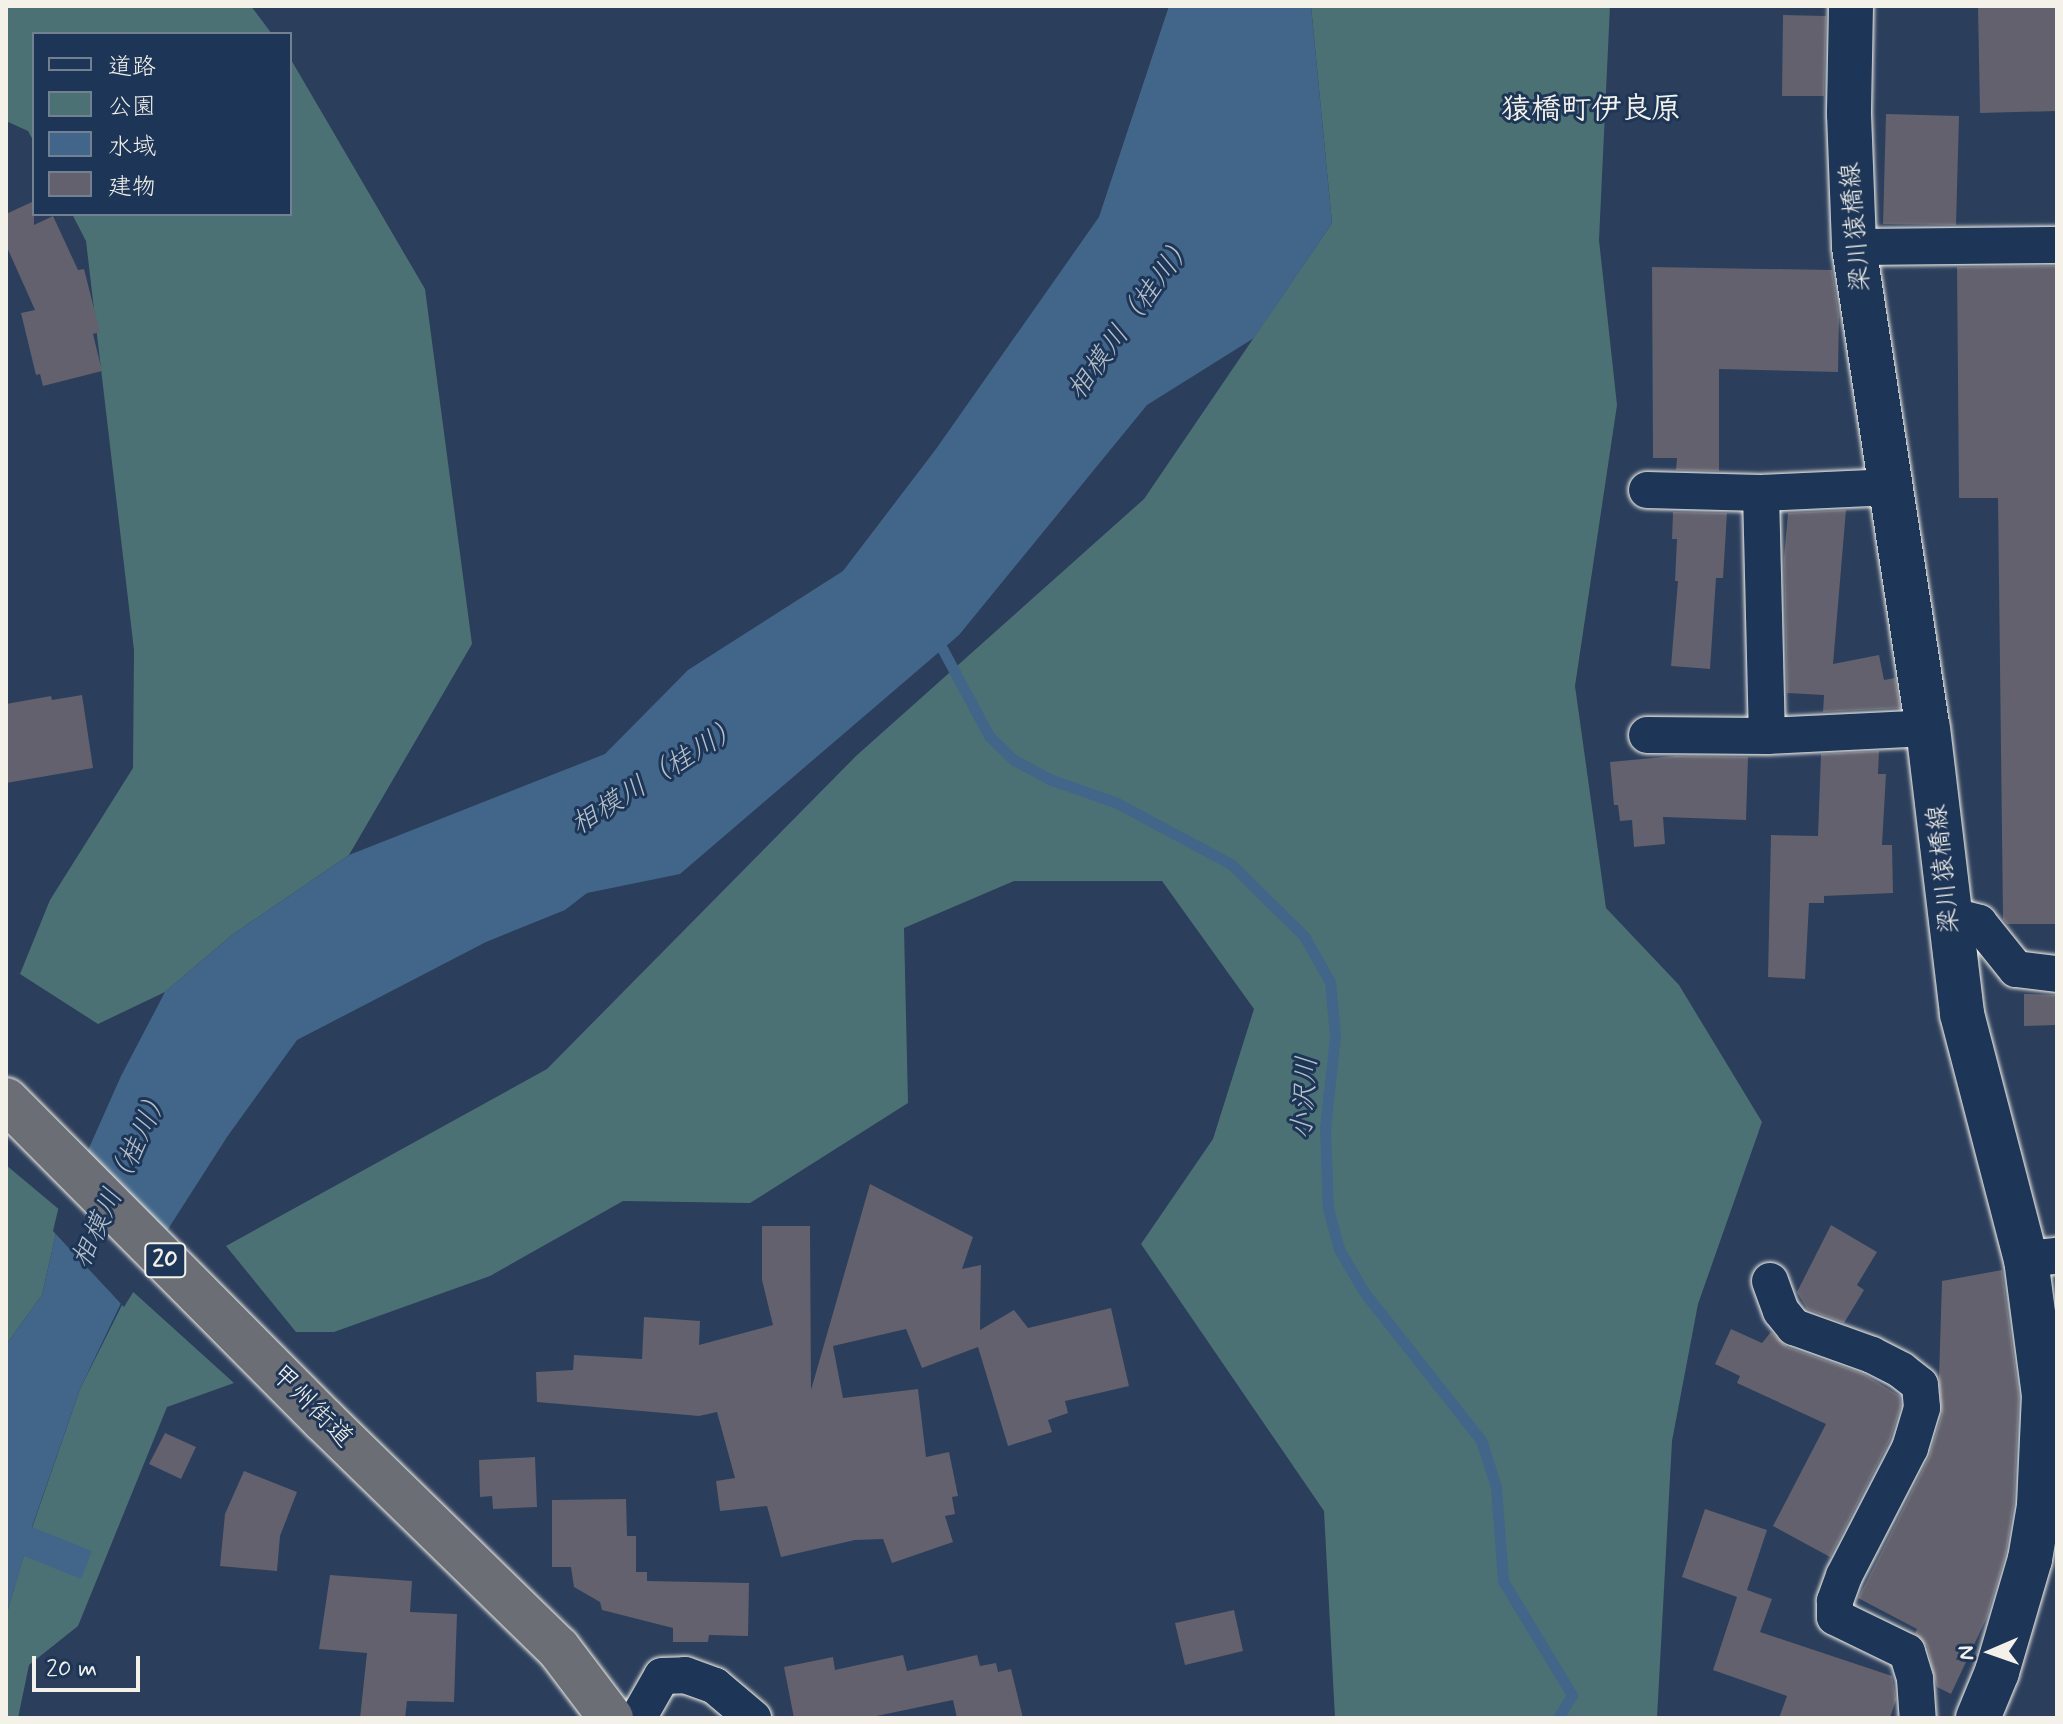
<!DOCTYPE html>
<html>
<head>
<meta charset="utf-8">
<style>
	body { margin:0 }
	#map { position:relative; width:2063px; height:1724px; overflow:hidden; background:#2b3e5b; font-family:Mynerve,"Klee One",sans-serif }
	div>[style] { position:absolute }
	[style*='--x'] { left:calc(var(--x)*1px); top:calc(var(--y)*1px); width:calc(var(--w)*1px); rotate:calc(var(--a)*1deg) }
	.green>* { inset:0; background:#4b7174 }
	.water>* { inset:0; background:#426689 }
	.pier>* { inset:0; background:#2b3e5b }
	.stream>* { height:11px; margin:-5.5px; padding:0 5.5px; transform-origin:5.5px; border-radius:5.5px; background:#426689 }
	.building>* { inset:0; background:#62616d }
	.roads { filter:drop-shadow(0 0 2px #f4f1e8) drop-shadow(0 0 2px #f4f1e8) }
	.minor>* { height:36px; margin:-18px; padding:0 18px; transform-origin:18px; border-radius:18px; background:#1d3557 }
	.secondary>* { height:44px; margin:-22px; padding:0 22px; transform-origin:22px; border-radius:22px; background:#1d3557 }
	.trunk>* { height:44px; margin:-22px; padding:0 22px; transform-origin:22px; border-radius:22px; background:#6b6f75 }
	span { translate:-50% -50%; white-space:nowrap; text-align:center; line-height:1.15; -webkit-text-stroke:6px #1d3557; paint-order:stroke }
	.shield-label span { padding:2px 6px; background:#1d3557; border:2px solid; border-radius:6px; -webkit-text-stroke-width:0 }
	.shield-label { font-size:24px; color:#f4f1e8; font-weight:700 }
	.street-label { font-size:26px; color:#f4f1e8 }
	.water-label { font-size:28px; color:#b6c0c7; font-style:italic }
	.quarter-label { font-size:30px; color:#f4f1e8; font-weight:700 }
	.frame { position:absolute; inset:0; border:8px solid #f4f1e8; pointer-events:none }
	.legend { position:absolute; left:32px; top:32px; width:260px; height:184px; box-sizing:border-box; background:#1d3557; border:2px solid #738091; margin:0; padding:10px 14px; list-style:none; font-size:24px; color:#f4f1e8 }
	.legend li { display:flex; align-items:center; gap:16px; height:40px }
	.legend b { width:40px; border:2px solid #738091 }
	.north { position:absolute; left:1951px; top:1612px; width:80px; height:80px; -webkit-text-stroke:6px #1d3557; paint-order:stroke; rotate:268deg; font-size:22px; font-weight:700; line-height:32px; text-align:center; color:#f4f1e8 }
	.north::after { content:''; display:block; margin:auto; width:28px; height:36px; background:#f4f1e8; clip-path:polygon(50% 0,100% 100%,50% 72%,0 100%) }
	.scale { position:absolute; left:32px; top:1656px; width:108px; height:36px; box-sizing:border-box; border:4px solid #f4f1e8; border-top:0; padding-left:10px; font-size:24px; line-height:28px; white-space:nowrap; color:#f4f1e8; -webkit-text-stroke:6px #1d3557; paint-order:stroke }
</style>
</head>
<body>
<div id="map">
	<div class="green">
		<div style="clip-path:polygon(6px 6px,251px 6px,272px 34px,34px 34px,34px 142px,28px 131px,6px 121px)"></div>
		<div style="clip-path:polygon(1311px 6px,1610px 6px,1599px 240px,1617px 405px,1575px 686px,1606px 908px,1679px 985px,1762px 1122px,1698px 1304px,1672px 1441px,1657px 1718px,1335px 1718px,1324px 1511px,1141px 1244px,1213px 1139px,1254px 1009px,1162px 881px,1014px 881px,904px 928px,908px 1103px,750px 1203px,623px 1201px,490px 1276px,334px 1332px,296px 1332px,226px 1246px,547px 1069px,856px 756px,1144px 499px,1332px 223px)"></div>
		<div style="clip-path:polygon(290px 58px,425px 289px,472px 644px,349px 855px,232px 935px,165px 992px,98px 1024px,20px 974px,50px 900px,133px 768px,134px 650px,86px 241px,72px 214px,290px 214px)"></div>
		<div style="clip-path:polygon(6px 1165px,61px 1211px,42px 1295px,6px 1345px)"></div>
		<div style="clip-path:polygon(130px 1289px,234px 1383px,167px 1407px,78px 1626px,29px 1665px,18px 1718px,6px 1718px,6px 1616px,31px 1531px,80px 1389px)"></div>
	</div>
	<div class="water">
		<div style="clip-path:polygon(1169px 6px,1311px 6px,1332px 223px,1254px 338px,1147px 405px,959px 635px,680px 874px,587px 893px,565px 910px,486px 942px,297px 1040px,227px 1137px,122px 1301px,80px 1389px,32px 1527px,92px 1551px,81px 1579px,24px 1556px,6px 1616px,6px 1345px,42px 1295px,61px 1211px,121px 1076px,165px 992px,232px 935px,349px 855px,605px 754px,688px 670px,843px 571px,936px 449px,1099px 217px)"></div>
	</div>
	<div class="pier">
		<div style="clip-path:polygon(82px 1156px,166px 1239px,124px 1307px,53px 1231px,58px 1210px)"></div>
	</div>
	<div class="stream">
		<div style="--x:936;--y:637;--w:112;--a:61.8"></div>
		<div style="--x:989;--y:736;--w:35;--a:44"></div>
		<div style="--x:1014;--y:760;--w:40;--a:28"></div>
		<div style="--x:1049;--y:779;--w:72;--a:19.4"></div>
		<div style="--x:1117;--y:803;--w:129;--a:28.2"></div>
		<div style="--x:1231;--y:864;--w:103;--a:44.6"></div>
		<div style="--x:1304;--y:936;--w:53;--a:60.5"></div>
		<div style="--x:1330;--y:982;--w:54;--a:84.7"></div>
		<div style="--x:1335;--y:1036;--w:93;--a:96.2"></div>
		<div style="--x:1325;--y:1128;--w:80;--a:87.9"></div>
		<div style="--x:1328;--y:1208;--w:42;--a:75"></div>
		<div style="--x:1339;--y:1249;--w:50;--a:59.8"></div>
		<div style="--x:1364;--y:1292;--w:189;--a:51.7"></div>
		<div style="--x:1481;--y:1440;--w:49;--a:72.3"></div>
		<div style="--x:1496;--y:1487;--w:94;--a:85.7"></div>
		<div style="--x:1503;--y:1581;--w:133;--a:58.8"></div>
		<div style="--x:1572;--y:1695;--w:27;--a:121"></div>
	</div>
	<div class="building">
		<div style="clip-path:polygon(1978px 6px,2057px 6px,2057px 111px,1980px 113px)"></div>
		<div style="clip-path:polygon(1783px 15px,1826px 16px,1824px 96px,1782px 96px)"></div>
		<div style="clip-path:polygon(1886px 114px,1959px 116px,1956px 225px,1883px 224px)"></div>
		<div style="clip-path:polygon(34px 201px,34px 225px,53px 216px,78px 270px,84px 269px,100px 332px,93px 334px,102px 371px,43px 386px,40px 374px,36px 375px,21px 313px,35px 310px,6px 245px,6px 214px)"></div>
		<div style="clip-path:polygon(2057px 266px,2057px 924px,2007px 924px,2003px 919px,1998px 498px,1959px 498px,1957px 267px)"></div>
		<div style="clip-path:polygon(1652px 267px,1832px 270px,1839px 316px,1838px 372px,1719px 369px,1719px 471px,1676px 470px,1677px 458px,1653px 458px)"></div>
		<div style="clip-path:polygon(1846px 510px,1833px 664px,1879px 655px,1884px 680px,1895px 678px,1900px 708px,1823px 712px,1824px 695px,1787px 693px,1784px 558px,1788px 513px)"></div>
		<div style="clip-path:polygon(1673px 512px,1727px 513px,1723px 578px,1716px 578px,1710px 669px,1671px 666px,1678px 581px,1675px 581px,1677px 539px,1672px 539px)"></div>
		<div style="clip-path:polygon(82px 695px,93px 768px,6px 783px,6px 704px,51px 696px,52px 700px)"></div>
		<div style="clip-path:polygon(1879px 751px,1878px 774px,1886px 774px,1882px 845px,1892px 845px,1893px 893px,1824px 896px,1824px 903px,1809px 903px,1805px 979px,1768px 977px,1771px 835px,1818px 836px,1821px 754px)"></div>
		<div style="clip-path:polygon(1675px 756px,1748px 757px,1746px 820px,1663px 817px,1665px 844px,1634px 847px,1632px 820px,1620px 821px,1618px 805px,1614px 805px,1610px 762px)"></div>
		<div style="clip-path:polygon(2024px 994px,2057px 995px,2057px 1025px,2024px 1026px)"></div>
		<div style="clip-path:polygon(870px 1184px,973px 1237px,962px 1269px,981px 1265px,980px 1330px,1014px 1310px,1028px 1328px,1111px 1308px,1129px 1386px,1065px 1401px,1068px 1413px,1048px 1420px,1052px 1432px,1008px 1446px,978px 1347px,922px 1368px,906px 1329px,833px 1346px,843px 1398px,918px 1389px,926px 1457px,949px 1452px,958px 1496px,952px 1497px,955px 1514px,945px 1516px,953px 1542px,892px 1563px,883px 1539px,855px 1540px,781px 1557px,767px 1506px,720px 1511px,716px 1481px,735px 1478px,717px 1412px,699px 1416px,537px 1402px,536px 1372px,573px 1370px,574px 1355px,642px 1359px,644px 1317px,700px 1321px,699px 1345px,773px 1325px,762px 1280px,762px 1226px,810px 1226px,811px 1390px)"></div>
		<div style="clip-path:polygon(1831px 1225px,1877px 1252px,1857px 1285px,1864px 1290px,1844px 1323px,1807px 1309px,1797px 1292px)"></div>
		<div style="clip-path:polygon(2002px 1270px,2019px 1396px,2014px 1503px,2006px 1553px,1987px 1617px,1951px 1694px,1937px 1687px,1927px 1646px,1915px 1633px,1917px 1629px,1858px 1598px,1929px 1457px,1942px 1414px,1939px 1378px,1942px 1281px)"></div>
		<div style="clip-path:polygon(1731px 1329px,1762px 1343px,1771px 1332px,1787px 1347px,1864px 1374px,1900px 1396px,1901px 1406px,1890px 1440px,1830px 1557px,1773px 1526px,1826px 1424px,1737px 1383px,1740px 1376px,1715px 1364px)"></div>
		<div style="clip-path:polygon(165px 1433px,196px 1447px,181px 1479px,149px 1464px)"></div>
		<div style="clip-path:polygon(535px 1457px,537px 1507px,493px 1509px,492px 1496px,480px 1497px,479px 1460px)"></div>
		<div style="clip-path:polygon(244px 1471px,297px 1492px,280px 1536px,277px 1571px,220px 1566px,225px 1514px)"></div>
		<div style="clip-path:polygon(626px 1499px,627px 1536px,636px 1536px,636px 1572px,647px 1572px,647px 1581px,749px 1583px,748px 1636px,709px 1635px,708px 1642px,673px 1642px,673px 1628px,602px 1610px,600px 1602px,574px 1587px,571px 1567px,552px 1567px,552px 1500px)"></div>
		<div style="clip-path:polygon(1705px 1509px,1767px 1530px,1747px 1590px,1772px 1599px,1760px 1632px,1892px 1676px,1896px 1700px,1890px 1718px,1779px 1718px,1787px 1696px,1713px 1670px,1737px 1597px,1682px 1577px)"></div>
		<div style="clip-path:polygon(330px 1575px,412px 1581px,410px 1612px,457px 1614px,454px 1702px,407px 1701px,405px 1718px,360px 1718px,367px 1653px,319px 1649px)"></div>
		<div style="clip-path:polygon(1234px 1610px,1243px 1651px,1185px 1665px,1175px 1623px)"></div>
		<div style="clip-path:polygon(903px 1655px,907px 1671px,977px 1655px,980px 1666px,996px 1663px,998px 1672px,1011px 1669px,1023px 1718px,957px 1718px,953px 1700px,867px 1718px,794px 1718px,784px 1667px,833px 1657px,835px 1670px)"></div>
	</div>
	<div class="roads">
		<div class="minor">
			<div style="--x:1854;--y:247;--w:203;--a:-0.6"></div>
			<div style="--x:1647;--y:490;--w:114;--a:1.5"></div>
			<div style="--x:1761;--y:493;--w:131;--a:-2.6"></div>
			<div style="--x:1761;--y:493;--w:243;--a:88.6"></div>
			<div style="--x:1647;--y:735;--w:120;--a:0.5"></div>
			<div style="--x:1767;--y:736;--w:161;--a:-2.8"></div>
			<div style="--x:1948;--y:915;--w:32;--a:14"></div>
			<div style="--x:1979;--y:923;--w:59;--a:51.2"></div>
			<div style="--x:2016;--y:969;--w:41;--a:7"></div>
			<div style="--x:2026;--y:1259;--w:31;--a:-6"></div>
			<div style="--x:1770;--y:1281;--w:32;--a:70"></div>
			<div style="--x:1781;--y:1311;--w:21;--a:51"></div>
			<div style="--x:1794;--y:1327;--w:83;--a:19.7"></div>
			<div style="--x:1872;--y:1355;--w:33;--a:27"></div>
			<div style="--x:1901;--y:1370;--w:24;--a:38"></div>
			<div style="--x:1920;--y:1385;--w:23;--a:85"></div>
			<div style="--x:1922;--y:1408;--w:42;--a:106.7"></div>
			<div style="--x:1910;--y:1448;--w:144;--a:117.3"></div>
			<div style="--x:1844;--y:1576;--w:27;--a:110"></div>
			<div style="--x:1835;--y:1601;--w:16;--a:90"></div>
			<div style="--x:1835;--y:1617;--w:80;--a:25.9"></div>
			<div style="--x:1907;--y:1652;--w:28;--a:73"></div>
			<div style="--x:1915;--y:1679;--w:39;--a:86"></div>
			<div style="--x:638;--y:1718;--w:48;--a:-60.3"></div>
			<div style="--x:662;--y:1676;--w:23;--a:-2"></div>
			<div style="--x:685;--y:1675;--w:32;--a:20"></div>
			<div style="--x:715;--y:1686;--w:50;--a:40.1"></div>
		</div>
		<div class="secondary">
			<div style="--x:1851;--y:6;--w:108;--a:91.1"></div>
			<div style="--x:1849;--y:114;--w:133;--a:87.8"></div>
			<div style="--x:1854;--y:247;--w:487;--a:81.3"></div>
			<div style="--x:1928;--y:728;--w:288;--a:83.2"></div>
			<div style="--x:1962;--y:1014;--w:253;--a:75.4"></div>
			<div style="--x:2026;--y:1259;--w:137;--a:82.5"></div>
			<div style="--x:2044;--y:1395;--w:111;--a:92.6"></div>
			<div style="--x:2039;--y:1506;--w:54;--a:99.6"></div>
			<div style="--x:2030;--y:1559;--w:118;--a:106.3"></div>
			<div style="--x:1997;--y:1672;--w:50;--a:112.4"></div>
		</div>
		<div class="trunk">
			<div style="--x:6;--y:1100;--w:451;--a:45.2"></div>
			<div style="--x:324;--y:1420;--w:327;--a:44.3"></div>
			<div style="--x:558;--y:1648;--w:88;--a:52.9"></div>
		</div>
	</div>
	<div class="shield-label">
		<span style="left:165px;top:1260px">20</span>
	</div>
	<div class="street-label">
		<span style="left:1857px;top:227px;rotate:-95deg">梁川猿橋線</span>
		<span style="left:1945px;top:869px;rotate:-96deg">梁川猿橋線</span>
		<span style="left:311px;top:1407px;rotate:45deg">甲州街道</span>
	</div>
	<div class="water-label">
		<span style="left:1132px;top:318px;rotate:-54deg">相模川（桂川）</span>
		<span style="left:657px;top:777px;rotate:-32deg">相模川（桂川）</span>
		<span style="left:1306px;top:1098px;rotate:-86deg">小沢川</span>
		<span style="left:122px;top:1178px;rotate:-65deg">相模川（桂川）</span>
	</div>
	<div class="quarter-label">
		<span style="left:1591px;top:110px">猿橋町伊良原</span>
	</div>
	<div class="frame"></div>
	<ul class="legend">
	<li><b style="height:10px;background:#1d3557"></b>道路</li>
	<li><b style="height:22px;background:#4b7174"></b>公園</li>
	<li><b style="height:22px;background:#426689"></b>水域</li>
	<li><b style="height:22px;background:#62616d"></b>建物</li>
	</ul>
	<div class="north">N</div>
	<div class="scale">20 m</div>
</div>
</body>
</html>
